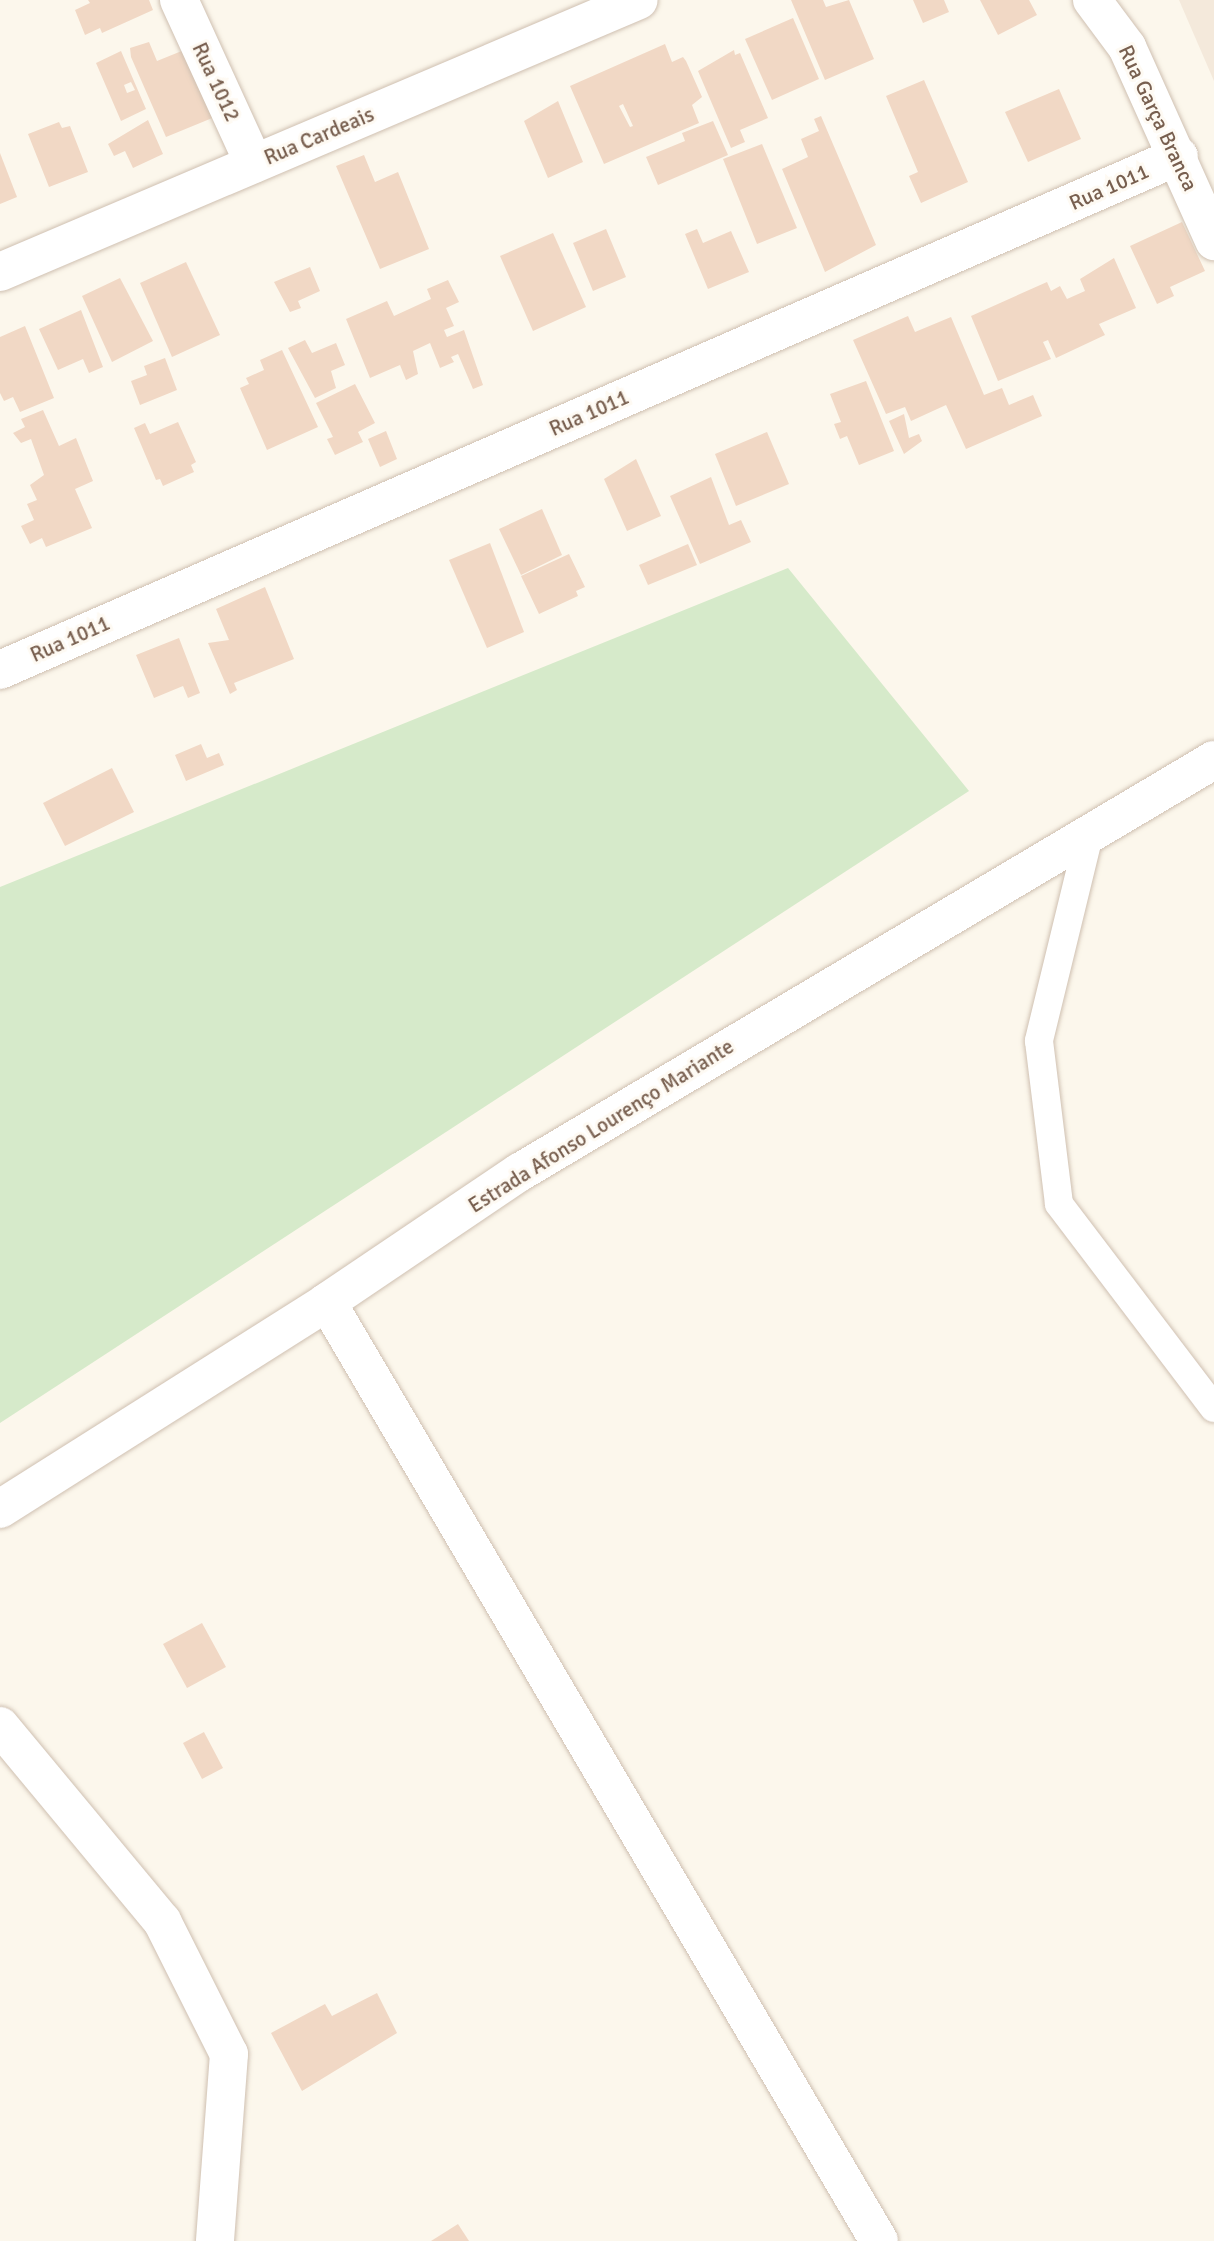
<!DOCTYPE html>
<html>
<head>
<meta charset="utf-8">
<style>
	body { margin:0 }
	#map { position:relative; width:1214px; height:2241px; overflow:hidden; background:#fcf7ec; font-family:Signika,sans-serif }
	div>[style] { position:absolute }
	[style*='--x'] { left:calc(var(--x)*1px); top:calc(var(--y)*1px); width:calc(var(--w)*1px); rotate:calc(var(--a)*1deg) }
	.residential>* { inset:0; background:#f4e9db }
	.green>* { inset:0; background:#d6eaca }
	.building>* { inset:0; background:#f1d8c5 }
	.roads { filter:drop-shadow(0 0 2px #cfc0b1) drop-shadow(0 0 2px #cfc0b1) }
	.lane>* { height:28px; margin:-14px; padding:0 14px; transform-origin:14px; border-radius:14px; background:#fff }
	.street>* { height:38px; margin:-19px; padding:0 19px; transform-origin:19px; border-radius:19px; background:#fff }
	.secondary>* { height:38px; margin:-19px; padding:0 19px; transform-origin:19px; border-radius:19px; background:#fff }
	span { translate:-50% -50%; white-space:nowrap; text-align:center; line-height:1.15; -webkit-text-stroke:6px #fefaf3; paint-order:stroke }
	.street-label { font-size:21px; color:#785f4f }
</style>
</head>
<body>
<div id="map">
	<div class="residential">
		<div style="clip-path:polygon(1179px 0,1214px 0,1214px 81px)"></div>
	</div>
	<div class="green">
		<div style="clip-path:polygon(788px 568px,969px 791px,0 1423px,0 887px)"></div>
	</div>
	<div class="building">
		<div style="clip-path:polygon(88px 0,149px 0,153px 10px,102px 33px,100px 28px,85px 35px,75px 10px,90px 3px)"></div>
		<div style="clip-path:polygon(791px 0,823px 0,826px 7px,849px 0,874px 59px,825px 80px)"></div>
		<div style="clip-path:polygon(913px 0,944px 0,949px 12px,923px 23px)"></div>
		<div style="clip-path:polygon(980px 0,1029px 0,1037px 15px,998px 35px)"></div>
		<div style="clip-path:polygon(793px 18px,819px 79px,772px 100px,745px 39px)"></div>
		<div style="clip-path:polygon(149px 42px,157px 61px,194px 46px,222px 114px,166px 137px,131px 57px,130px 48px)"></div>
		<div style="clip-path:polygon(evenodd,665px 44px,672px 62px,683px 57px,686px 61px,702px 97px,692px 105px,699px 123px,604px 164px,570px 86px,665px 44px,623px 104px,633px 126px,630px 127px,619px 106px,623px 104px)"></div>
		<div style="clip-path:polygon(734px 50px,735px 55px,740px 53px,768px 118px,740px 130px,745px 142px,731px 148px,698px 71px)"></div>
		<div style="clip-path:polygon(evenodd,121px 51px,146px 109px,121px 121px,96px 63px,121px 51px,131px 82px,135px 90px,127px 93px,124px 85px,131px 82px)"></div>
		<div style="clip-path:polygon(924px 80px,968px 182px,921px 203px,909px 176px,918px 172px,886px 96px)"></div>
		<div style="clip-path:polygon(1059px 89px,1081px 139px,1028px 162px,1005px 112px)"></div>
		<div style="clip-path:polygon(558px 101px,583px 162px,548px 178px,524px 121px)"></div>
		<div style="clip-path:polygon(821px 116px,876px 245px,825px 272px,782px 169px,808px 157px,801px 139px,819px 131px,814px 119px)"></div>
		<div style="clip-path:polygon(148px 120px,163px 154px,133px 168px,125px 151px,114px 156px,108px 144px)"></div>
		<div style="clip-path:polygon(713px 121px,728px 155px,658px 185px,646px 157px,685px 141px,682px 133px)"></div>
		<div style="clip-path:polygon(59px 122px,62px 128px,70px 126px,88px 172px,49px 187px,28px 134px)"></div>
		<div style="clip-path:polygon(762px 144px,797px 228px,757px 244px,723px 159px)"></div>
		<div style="clip-path:polygon(0 153px,17px 197px,0 204px)"></div>
		<div style="clip-path:polygon(364px 155px,375px 182px,398px 172px,429px 249px,380px 269px,336px 166px)"></div>
		<div style="clip-path:polygon(1182px 222px,1205px 271px,1170px 287px,1174px 296px,1157px 304px,1130px 246px)"></div>
		<div style="clip-path:polygon(606px 229px,626px 277px,593px 291px,573px 243px)"></div>
		<div style="clip-path:polygon(697px 229px,703px 243px,731px 231px,749px 272px,708px 289px,685px 234px)"></div>
		<div style="clip-path:polygon(553px 233px,586px 307px,533px 331px,500px 256px)"></div>
		<div style="clip-path:polygon(1114px 258px,1136px 308px,1099px 324px,1105px 335px,1056px 358px,1048px 340px,1043px 342px,1051px 359px,998px 381px,971px 316px,1047px 282px,1051px 291px,1060px 286px,1067px 299px,1085px 291px,1080px 279px)"></div>
		<div style="clip-path:polygon(186px 262px,220px 335px,172px 357px,140px 283px)"></div>
		<div style="clip-path:polygon(310px 267px,320px 291px,298px 301px,301px 308px,290px 312px,274px 282px)"></div>
		<div style="clip-path:polygon(120px 278px,153px 341px,112px 362px,82px 296px)"></div>
		<div style="clip-path:polygon(448px 280px,459px 302px,446px 308px,454px 326px,444px 330px,447px 337px,464px 330px,483px 385px,473px 389px,458px 354px,451px 357px,454px 362px,440px 368px,430px 343px,413px 351px,418px 374px,406px 380px,400px 365px,370px 378px,346px 319px,387px 301px,394px 316px,431px 299px,427px 289px)"></div>
		<div style="clip-path:polygon(81px 310px,103px 367px,89px 373px,83px 359px,58px 370px,39px 329px)"></div>
		<div style="clip-path:polygon(908px 316px,915px 332px,951px 317px,984px 395px,1002px 388px,1009px 405px,1033px 395px,1042px 416px,966px 449px,946px 405px,911px 421px,905px 407px,886px 414px,853px 340px)"></div>
		<div style="clip-path:polygon(25px 326px,54px 398px,20px 412px,13px 397px,4px 401px,0 393px,0 337px)"></div>
		<div style="clip-path:polygon(305px 340px,312px 353px,336px 343px,345px 365px,331px 371px,336px 388px,315px 398px,288px 348px)"></div>
		<div style="clip-path:polygon(282px 350px,318px 427px,267px 450px,240px 388px,249px 384px,246px 378px,264px 370px,260px 360px)"></div>
		<div style="clip-path:polygon(165px 358px,177px 390px,140px 405px,131px 381px,147px 375px,144px 366px)"></div>
		<div style="clip-path:polygon(866px 381px,894px 451px,859px 465px,847px 436px,840px 439px,834px 424px,841px 422px,830px 394px)"></div>
		<div style="clip-path:polygon(355px 384px,375px 423px,358px 432px,363px 442px,335px 455px,327px 439px,333px 437px,316px 403px)"></div>
		<div style="clip-path:polygon(43px 410px,59px 446px,76px 438px,93px 481px,75px 489px,92px 528px,46px 547px,42px 538px,30px 544px,21px 526px,34px 520px,27px 504px,37px 500px,30px 485px,44px 475px,31px 439px,21px 443px,13px 433px,25px 427px,21px 419px)"></div>
		<div style="clip-path:polygon(904px 414px,909px 438px,919px 434px,922px 441px,904px 454px,889px 421px)"></div>
		<div style="clip-path:polygon(178px 422px,196px 462px,191px 465px,194px 472px,163px 486px,160px 479px,156px 480px,134px 428px,145px 423px,150px 434px)"></div>
		<div style="clip-path:polygon(386px 431px,397px 459px,380px 467px,368px 439px)"></div>
		<div style="clip-path:polygon(767px 432px,789px 484px,736px 506px,715px 454px)"></div>
		<div style="clip-path:polygon(636px 459px,661px 516px,627px 531px,604px 479px)"></div>
		<div style="clip-path:polygon(711px 477px,729px 525px,741px 520px,751px 542px,700px 564px,670px 496px)"></div>
		<div style="clip-path:polygon(542px 509px,562px 555px,521px 575px,499px 529px)"></div>
		<div style="clip-path:polygon(490px 543px,524px 632px,487px 648px,449px 560px)"></div>
		<div style="clip-path:polygon(688px 544px,697px 565px,648px 585px,639px 565px)"></div>
		<div style="clip-path:polygon(569px 554px,585px 587px,576px 591px,578px 596px,539px 614px,521px 576px)"></div>
		<div style="clip-path:polygon(265px 587px,294px 659px,234px 683px,237px 690px,230px 694px,208px 643px,229px 640px,216px 609px)"></div>
		<div style="clip-path:polygon(179px 638px,200px 693px,188px 698px,183px 686px,154px 698px,136px 655px)"></div>
		<div style="clip-path:polygon(201px 744px,207px 758px,219px 753px,224px 765px,186px 781px,175px 755px)"></div>
		<div style="clip-path:polygon(112px 768px,134px 812px,65px 846px,43px 803px)"></div>
		<div style="clip-path:polygon(202px 1623px,226px 1667px,187px 1688px,163px 1644px)"></div>
		<div style="clip-path:polygon(204px 1732px,223px 1768px,202px 1779px,183px 1743px)"></div>
		<div style="clip-path:polygon(377px 1993px,397px 2033px,302px 2091px,271px 2033px,325px 2004px,332px 2016px)"></div>
		<div style="clip-path:polygon(458px 2224px,469px 2241px,431px 2241px)"></div>
	</div>
	<div class="roads">
		<div class="lane">
			<div style="--x:1090;--y:831;--w:216;--a:103.7"></div>
			<div style="--x:1039;--y:1041;--w:164;--a:83"></div>
			<div style="--x:1059;--y:1204;--w:256;--a:52.8"></div>
		</div>
		<div class="street">
			<div style="--x:179;--y:0;--w:180;--a:65.4"></div>
			<div style="--x:1092;--y:0;--w:59;--a:53.3"></div>
			<div style="--x:1127;--y:47;--w:213;--a:65.8"></div>
			<div style="--x:0;--y:272;--w:694;--a:-23.06"></div>
			<div style="--x:0;--y:670;--w:1286;--a:-23.56"></div>
			<div style="--x:327;--y:1302;--w:1089;--a:59.55"></div>
			<div style="--x:0;--y:1726;--w:254;--a:50.3"></div>
			<div style="--x:162;--y:1921;--w:149;--a:63.3"></div>
			<div style="--x:229;--y:2054;--w:188;--a:94.3"></div>
		</div>
		<div class="secondary">
			<div style="--x:0;--y:1509;--w:387;--a:-32.3"></div>
			<div style="--x:327;--y:1302;--w:233;--a:-34"></div>
			<div style="--x:520;--y:1172;--w:807;--a:-30.7"></div>
		</div>
	</div>
	<div class="street-label">
		<span style="left:216px;top:82px;rotate:65deg">Rua 1012</span>
		<span style="left:1158px;top:118px;rotate:65deg">Rua Garça Branca</span>
		<span style="left:319px;top:136px;rotate:-23deg">Rua Cardeais</span>
		<span style="left:1109px;top:187px;rotate:-24deg">Rua 1011</span>
		<span style="left:589px;top:413px;rotate:-24deg">Rua 1011</span>
		<span style="left:70px;top:639px;rotate:-24deg">Rua 1011</span>
		<span style="left:601px;top:1126px;rotate:-32deg">Estrada Afonso Lourenço Mariante</span>
	</div>
</div>
</body>
</html>
